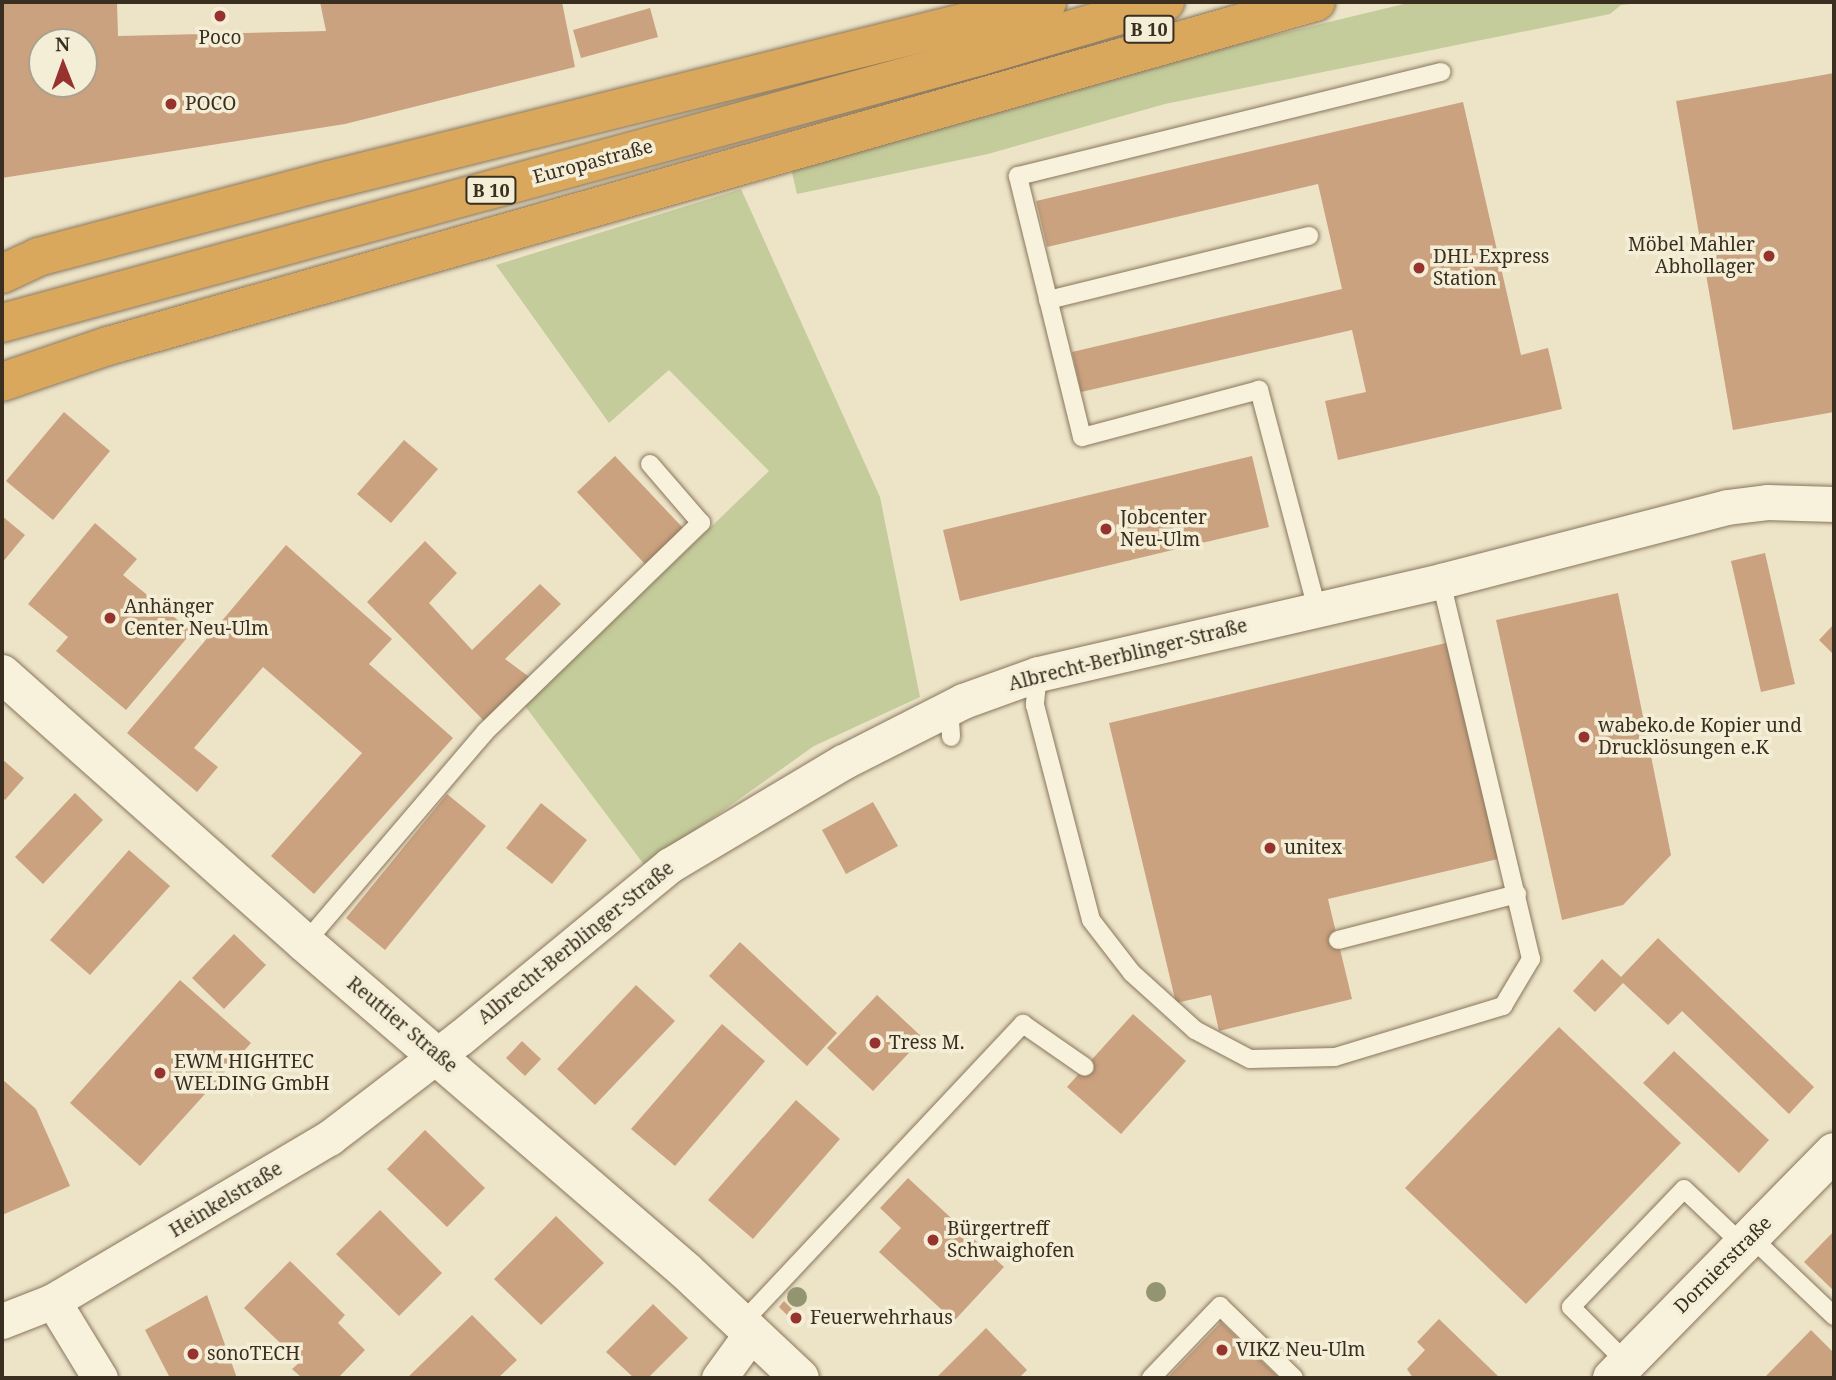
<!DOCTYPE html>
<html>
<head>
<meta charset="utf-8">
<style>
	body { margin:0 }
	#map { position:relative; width:1836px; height:1380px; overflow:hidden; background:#ede4c8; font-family:"Noto Serif",serif }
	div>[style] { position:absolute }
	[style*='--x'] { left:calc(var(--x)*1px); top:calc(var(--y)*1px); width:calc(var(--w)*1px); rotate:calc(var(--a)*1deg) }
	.green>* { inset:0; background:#c4cc9b }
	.building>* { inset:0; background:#caa27f }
	.roads { filter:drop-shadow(0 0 2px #89765d) drop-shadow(0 0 2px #89765d) }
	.lane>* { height:18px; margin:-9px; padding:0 9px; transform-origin:9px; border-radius:9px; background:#f8f1db }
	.street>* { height:35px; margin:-17.5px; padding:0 17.5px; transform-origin:17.5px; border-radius:17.5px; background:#f8f1db }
	.secondary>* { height:38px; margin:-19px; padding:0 19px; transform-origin:19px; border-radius:19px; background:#f8f1db }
	.highway>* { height:38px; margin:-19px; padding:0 19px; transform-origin:19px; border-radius:19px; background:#d9a85c }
	.trees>* { width:20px; height:20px; margin:-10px; border-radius:50%; background:#92956f }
	.dots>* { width:19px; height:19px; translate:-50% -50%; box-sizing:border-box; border:4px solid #f5eed7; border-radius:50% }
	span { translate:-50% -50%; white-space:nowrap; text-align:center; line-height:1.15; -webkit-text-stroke:7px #f5eed7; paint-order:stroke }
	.shield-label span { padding:2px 5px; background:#f5eed7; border:2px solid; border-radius:5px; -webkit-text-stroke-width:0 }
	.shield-label { font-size:18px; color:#3a2e20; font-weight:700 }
	.poi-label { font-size:19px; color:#3a2e20 }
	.left { translate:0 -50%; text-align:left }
	.right { translate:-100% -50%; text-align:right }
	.street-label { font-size:19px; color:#3a2e20 }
	.frame { position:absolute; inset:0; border:4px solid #3a2e20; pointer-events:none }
	.north { position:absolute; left:28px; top:28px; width:70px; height:70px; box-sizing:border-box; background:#f5eed7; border:2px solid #aaa18e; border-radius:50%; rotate:359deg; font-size:19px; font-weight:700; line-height:28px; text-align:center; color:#3a2e20 }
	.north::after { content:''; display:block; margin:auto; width:24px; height:32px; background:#96332f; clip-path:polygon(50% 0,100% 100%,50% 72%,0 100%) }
</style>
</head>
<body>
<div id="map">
	<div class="green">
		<div style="clip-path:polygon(1412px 2px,1647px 2px,1621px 5px,1610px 14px,1165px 104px,988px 154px,797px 194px,790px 164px,1180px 58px)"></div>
		<div style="clip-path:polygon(741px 189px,880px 497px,920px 697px,814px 746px,645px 866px,525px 706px,769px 471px,669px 370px,609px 423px,496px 265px)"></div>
	</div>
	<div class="building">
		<div style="clip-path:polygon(evenodd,2px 2px,117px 2px,118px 36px,326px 31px,320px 2px,562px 2px,575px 67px,345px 124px,2px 178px,2px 2px,42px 42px,84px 42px,84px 84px,42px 84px,42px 42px)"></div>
		<div style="clip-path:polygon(650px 8px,658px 37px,581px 58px,573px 30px)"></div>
		<div style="clip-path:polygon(1834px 73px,1834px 412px,1733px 430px,1676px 101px)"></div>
		<div style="clip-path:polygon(1463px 102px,1521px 355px,1548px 348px,1562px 409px,1338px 460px,1325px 401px,1366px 392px,1352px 330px,1081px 392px,1072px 352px,1342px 289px,1318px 184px,1047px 247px,1036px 201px)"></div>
		<div style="clip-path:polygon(64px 412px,110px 451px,53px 520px,6px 481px)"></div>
		<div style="clip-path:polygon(404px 440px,438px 469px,391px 523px,357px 494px)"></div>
		<div style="clip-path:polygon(615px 456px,683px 528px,645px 564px,577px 492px)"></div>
		<div style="clip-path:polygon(1252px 456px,1269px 527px,960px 601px,943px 530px)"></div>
		<div style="clip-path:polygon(2px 516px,25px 535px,2px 563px)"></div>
		<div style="clip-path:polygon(95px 523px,137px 559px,123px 575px,192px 632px,126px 710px,56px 651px,68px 637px,28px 604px)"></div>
		<div style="clip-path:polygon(425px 541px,457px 573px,429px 603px,472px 650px,540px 584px,561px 604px,505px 659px,532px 679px,487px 724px,367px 602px)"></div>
		<div style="clip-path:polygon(286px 545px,392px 639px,369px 664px,453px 738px,314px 894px,271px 856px,362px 753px,263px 667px,194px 748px,218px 767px,197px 792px,127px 733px)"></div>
		<div style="clip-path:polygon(1765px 553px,1795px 684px,1761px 692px,1731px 561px)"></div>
		<div style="clip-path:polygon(1618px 593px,1671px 855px,1623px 905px,1562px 920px,1496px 620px)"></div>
		<div style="clip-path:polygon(1834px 624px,1834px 655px,1819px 640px)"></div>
		<div style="clip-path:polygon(1446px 643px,1498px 859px,1328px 899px,1352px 999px,1219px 1031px,1211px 995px,1176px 1003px,1109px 723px)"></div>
		<div style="clip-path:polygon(2px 759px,24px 778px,5px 800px,2px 797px)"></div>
		<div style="clip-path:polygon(75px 793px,103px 820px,43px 884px,15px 857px)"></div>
		<div style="clip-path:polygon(447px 794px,486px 826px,385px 950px,346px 918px)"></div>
		<div style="clip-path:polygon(873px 802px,898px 846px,846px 874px,822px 830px)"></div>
		<div style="clip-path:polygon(541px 803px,587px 840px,552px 884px,506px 848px)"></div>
		<div style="clip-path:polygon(129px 850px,170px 886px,90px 975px,50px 940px)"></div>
		<div style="clip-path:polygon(234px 934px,266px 965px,224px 1009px,192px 978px)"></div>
		<div style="clip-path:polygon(1658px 938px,1814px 1087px,1789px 1114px,1682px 1011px,1668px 1025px,1623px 983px,1595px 1012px,1573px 991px,1602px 959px,1621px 977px)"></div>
		<div style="clip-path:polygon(740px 942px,837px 1033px,807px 1066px,709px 976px)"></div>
		<div style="clip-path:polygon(180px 980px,251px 1043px,140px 1166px,70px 1103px)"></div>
		<div style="clip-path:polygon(636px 985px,675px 1021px,595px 1105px,557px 1069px)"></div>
		<div style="clip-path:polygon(877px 995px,923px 1038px,873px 1091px,827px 1048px)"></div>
		<div style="clip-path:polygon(1133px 1014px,1186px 1061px,1121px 1134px,1067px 1087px)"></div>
		<div style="clip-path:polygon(722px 1024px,765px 1061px,675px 1166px,631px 1129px)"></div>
		<div style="clip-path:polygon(1559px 1027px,1681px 1143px,1526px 1304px,1405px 1188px)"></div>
		<div style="clip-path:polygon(522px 1041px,541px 1059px,525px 1076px,506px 1058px)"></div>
		<div style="clip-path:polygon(1674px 1051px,1769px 1140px,1739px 1173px,1643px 1083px)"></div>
		<div style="clip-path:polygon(2px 1079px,36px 1109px,70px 1186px,2px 1215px)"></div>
		<div style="clip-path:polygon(796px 1100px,840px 1139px,753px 1239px,708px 1200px)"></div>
		<div style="clip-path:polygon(425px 1130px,485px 1188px,447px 1227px,387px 1169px)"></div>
		<div style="clip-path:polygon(908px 1178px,1004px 1267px,954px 1321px,879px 1252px,901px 1228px,880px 1208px)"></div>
		<div style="clip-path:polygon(380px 1210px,442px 1273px,399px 1316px,336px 1254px)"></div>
		<div style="clip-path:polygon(556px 1216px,604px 1263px,541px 1325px,494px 1279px)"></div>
		<div style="clip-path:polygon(1834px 1231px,1834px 1291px,1804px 1262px)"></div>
		<div style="clip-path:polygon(290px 1261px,345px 1315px,338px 1323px,365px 1350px,338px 1378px,302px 1378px,292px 1369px,300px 1362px,244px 1308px)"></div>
		<div style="clip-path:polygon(207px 1295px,237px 1378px,170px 1378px,145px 1330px)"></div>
		<div style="clip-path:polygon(784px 1301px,792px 1309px,787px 1315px,779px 1307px)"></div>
		<div style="clip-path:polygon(653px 1304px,688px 1338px,648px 1378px,634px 1378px,606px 1352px)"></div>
		<div style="clip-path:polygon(472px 1315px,517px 1360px,498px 1378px,407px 1378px)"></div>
		<div style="clip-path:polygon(1439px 1319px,1500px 1378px,1413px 1378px,1407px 1369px,1425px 1350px,1417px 1342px)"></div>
		<div style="clip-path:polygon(1221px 1322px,1279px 1378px,1167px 1378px)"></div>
		<div style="clip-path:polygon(986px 1328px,1027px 1370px,1019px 1378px,936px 1378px)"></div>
		<div style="clip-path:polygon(1811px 1330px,1834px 1353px,1834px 1378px,1764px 1378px)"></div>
	</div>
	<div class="roads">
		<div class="lane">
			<div style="--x:1048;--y:300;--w:269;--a:-13.8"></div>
			<div style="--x:1317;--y:609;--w:227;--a:-104.8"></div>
			<div style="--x:1259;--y:390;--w:183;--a:165.1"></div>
			<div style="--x:1082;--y:437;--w:269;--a:-103.8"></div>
			<div style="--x:1018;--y:176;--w:436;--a:-13.8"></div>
			<div style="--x:1038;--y:674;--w:31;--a:96"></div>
			<div style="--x:1035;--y:705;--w:222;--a:75.4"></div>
			<div style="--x:1091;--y:920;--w:67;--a:52.3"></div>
			<div style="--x:1132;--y:973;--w:85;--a:42.1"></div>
			<div style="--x:1195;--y:1030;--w:62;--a:27.8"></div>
			<div style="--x:1250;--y:1059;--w:85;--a:-1.3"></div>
			<div style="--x:1335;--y:1057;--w:176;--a:-16.9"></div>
			<div style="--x:1503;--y:1006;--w:55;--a:-59.2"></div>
			<div style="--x:1531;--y:959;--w:389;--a:-103.4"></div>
			<div style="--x:949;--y:707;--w:30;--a:86"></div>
			<div style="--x:1338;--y:940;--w:185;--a:-14.4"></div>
			<div style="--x:305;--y:943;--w:277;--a:-49.5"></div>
			<div style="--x:485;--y:732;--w:301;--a:-44.1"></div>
			<div style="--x:701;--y:523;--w:78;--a:-130.8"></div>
			<div style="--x:1751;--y:1237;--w:115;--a:43.6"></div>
			<div style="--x:741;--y:1324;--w:412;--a:-46.8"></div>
			<div style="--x:1023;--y:1024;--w:75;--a:34.7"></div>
			<div style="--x:1627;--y:1363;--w:79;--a:-135"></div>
			<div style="--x:1571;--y:1307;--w:163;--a:-46.2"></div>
			<div style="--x:1684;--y:1189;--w:81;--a:43.5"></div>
			<div style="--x:1151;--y:1378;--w:100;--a:-46.2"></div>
			<div style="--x:1220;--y:1306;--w:103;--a:44.2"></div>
		</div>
		<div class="street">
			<div style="--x:53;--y:1301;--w:90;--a:58.6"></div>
			<div style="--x:2;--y:1321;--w:55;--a:-21.4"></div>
			<div style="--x:53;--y:1301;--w:321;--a:-30.6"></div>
			<div style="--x:329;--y:1138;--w:165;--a:-37.4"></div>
			<div style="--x:460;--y:1038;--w:272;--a:-39.5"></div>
			<div style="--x:670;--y:865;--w:201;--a:-30.8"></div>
			<div style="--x:843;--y:762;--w:135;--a:-26.9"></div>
			<div style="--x:963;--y:701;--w:80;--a:-19.8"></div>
			<div style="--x:1038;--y:674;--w:414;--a:-13"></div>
			<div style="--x:1441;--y:581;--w:295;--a:-14.5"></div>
			<div style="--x:1727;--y:507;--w:40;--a:-7.1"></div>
			<div style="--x:1767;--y:502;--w:67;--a:1.7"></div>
			<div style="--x:719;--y:1378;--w:54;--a:-54"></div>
		</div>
		<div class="secondary">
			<div style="--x:2;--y:674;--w:405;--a:41.6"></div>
			<div style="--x:305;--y:943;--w:503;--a:40.72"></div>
			<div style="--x:686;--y:1271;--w:156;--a:43.2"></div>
			<div style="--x:1612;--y:1378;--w:317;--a:-45.5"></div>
		</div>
		<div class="highway">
			<div style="--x:2;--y:274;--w:40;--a:-25"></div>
			<div style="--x:38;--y:257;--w:302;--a:-14.8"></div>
			<div style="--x:330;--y:180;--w:739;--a:-13.94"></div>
			<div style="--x:2;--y:323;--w:1015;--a:-15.26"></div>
			<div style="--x:981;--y:56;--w:192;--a:-16.4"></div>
			<div style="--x:2;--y:382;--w:112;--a:-18.8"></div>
			<div style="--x:108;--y:346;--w:1256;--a:-15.9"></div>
		</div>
	</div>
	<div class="trees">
		<div style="left:1156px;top:1292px"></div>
		<div style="left:797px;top:1297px"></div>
	</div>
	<div class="dots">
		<div style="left:220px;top:16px;background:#96332f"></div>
		<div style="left:171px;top:104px;background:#96332f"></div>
		<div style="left:1769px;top:256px;background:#96332f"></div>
		<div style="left:1419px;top:268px;background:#96332f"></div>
		<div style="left:1106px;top:529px;background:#96332f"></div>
		<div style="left:110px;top:618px;background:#96332f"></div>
		<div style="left:1584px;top:737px;background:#96332f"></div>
		<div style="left:1270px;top:848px;background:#96332f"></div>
		<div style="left:875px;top:1043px;background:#96332f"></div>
		<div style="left:160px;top:1073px;background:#96332f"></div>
		<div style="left:933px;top:1240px;background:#96332f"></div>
		<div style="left:796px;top:1318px;background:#96332f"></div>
		<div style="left:1222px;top:1350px;background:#96332f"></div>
		<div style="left:193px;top:1354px;background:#96332f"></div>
	</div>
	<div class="shield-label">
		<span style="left:1149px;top:29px">B 10</span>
		<span style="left:491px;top:190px">B 10</span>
	</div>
	<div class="poi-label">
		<span style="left:220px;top:38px">Poco</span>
		<span class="left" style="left:185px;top:104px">POCO</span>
		<span class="right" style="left:1755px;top:256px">Möbel Mahler<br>Abhollager</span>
		<span class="left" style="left:1433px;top:268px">DHL Express<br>Station</span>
		<span class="left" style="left:1120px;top:529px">Jobcenter<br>Neu-Ulm</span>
		<span class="left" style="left:124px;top:618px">Anhänger<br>Center Neu-Ulm</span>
		<span class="left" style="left:1598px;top:737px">wabeko.de Kopier und<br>Drucklösungen e.K</span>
		<span class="left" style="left:1284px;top:848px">unitex</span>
		<span class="left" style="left:889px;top:1043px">Tress M.</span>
		<span class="left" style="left:174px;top:1073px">EWM HIGHTEC<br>WELDING GmbH</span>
		<span class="left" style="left:947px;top:1240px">Bürgertreff<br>Schwaighofen</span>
		<span class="left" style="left:810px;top:1318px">Feuerwehrhaus</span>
		<span class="left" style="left:1236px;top:1350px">VIKZ Neu-Ulm</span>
		<span class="left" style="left:207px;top:1354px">sonoTECH</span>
	</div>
	<div class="street-label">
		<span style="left:593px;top:162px;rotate:-15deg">Europastraße</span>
		<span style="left:1128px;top:655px;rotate:-14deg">Albrecht-Berblinger-Straße</span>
		<span style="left:576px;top:943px;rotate:-39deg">Albrecht-Berblinger-Straße</span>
		<span style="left:402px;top:1025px;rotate:40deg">Reuttier Straße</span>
		<span style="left:226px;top:1200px;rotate:-31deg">Heinkelstraße</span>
		<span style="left:1723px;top:1265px;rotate:-45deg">Dornierstraße</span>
	</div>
	<div class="frame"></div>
	<div class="north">N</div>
</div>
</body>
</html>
